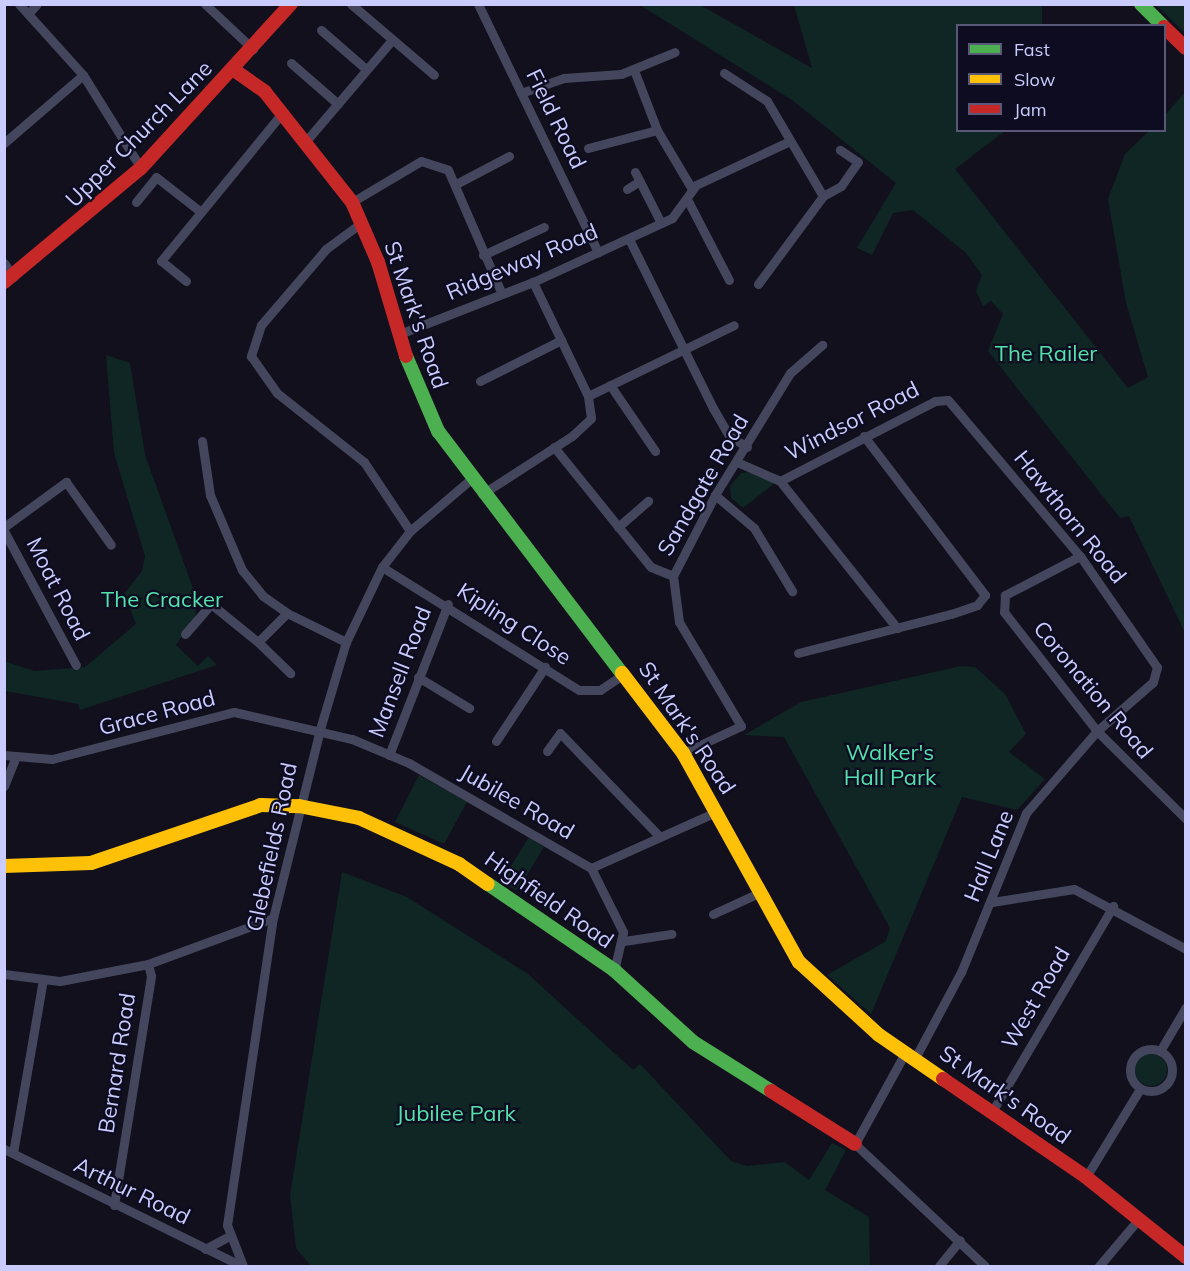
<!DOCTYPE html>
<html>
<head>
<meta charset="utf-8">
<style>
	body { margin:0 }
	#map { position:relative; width:1190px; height:1271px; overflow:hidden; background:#11101c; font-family:Mulish,sans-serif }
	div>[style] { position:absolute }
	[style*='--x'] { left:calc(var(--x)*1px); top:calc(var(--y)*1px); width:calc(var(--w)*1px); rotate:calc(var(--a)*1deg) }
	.green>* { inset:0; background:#0f2624 }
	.round { border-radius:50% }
	.street>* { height:9px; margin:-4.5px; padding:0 4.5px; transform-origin:4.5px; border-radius:4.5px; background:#44465d }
	.street>.ring { margin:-4.5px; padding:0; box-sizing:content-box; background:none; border:9px solid #44465d; border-radius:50% }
	.fast>* { height:14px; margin:-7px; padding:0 7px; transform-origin:7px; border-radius:7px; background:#4caf50 }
	.slow>* { height:14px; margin:-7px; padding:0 7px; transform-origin:7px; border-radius:7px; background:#ffc107 }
	.jam>* { height:14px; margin:-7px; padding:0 7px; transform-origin:7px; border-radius:7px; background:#c62828 }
	span { translate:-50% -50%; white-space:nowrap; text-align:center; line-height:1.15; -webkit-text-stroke:4.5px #0d0c20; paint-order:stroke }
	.street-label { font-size:22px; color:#cacbff }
	.park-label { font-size:22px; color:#53e2ac }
	.frame { position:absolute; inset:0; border:6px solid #cacbff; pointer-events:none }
	.legend { position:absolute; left:956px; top:24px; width:210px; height:108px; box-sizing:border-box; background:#0d0c20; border:2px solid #595879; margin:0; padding:8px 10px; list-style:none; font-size:18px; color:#cacbff }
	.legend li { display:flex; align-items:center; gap:12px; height:30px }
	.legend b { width:30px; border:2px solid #595879 }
</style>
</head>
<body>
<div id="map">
	<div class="green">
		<div style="clip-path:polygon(640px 5px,700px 5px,812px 68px,794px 5px,1042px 5px,1042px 25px,958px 26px,958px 130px,1005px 131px,955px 169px,1128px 388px,1148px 377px,1126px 303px,1108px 199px,1125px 154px,1149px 131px,1164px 130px,1165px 115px,1185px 92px,1185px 633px,1129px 516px,1120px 518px,988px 351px,1003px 314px,991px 301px,983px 306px,976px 291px,982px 275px,966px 253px,913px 210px,893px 213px,872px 255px,857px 248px,896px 183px,792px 100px)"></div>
		<div style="clip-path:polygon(1154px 5px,1185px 5px,1185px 33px,1160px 9px)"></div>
		<div style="clip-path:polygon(106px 355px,130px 363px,145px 455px,194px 591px,196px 615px,176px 645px,198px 666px,208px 656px,217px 665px,80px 710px,78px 704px,5px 691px,4px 661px,34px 671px,85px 667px,136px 624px,124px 594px,142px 571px,145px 556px,114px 453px)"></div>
		<div style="clip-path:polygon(752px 472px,775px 483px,743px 508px,731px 498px,730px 486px,741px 473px)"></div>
		<div style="clip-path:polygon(961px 666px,975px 667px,1005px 694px,1026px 734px,1009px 752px,1045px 779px,1017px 810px,962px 797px,871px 1014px,827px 975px,886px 941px,890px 928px,784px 737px,744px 735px,801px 702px)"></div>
		<div style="clip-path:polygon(419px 775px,467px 802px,444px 844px,395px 822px)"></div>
		<div style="clip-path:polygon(529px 837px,544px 847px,517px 891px,501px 882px)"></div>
		<div style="clip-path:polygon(342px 872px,407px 897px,528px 974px,633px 1070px,640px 1064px,731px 1161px,747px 1166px,785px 1162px,809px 1180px,832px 1143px,846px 1150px,825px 1190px,869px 1217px,870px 1266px,311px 1266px,296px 1248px,290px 1195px)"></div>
		<div class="round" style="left:1135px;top:1054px;width:32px;height:32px"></div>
	</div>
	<div class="street">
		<div style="--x:19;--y:4;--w:96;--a:48"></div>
		<div style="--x:83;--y:75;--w:110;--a:58.1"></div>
		<div style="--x:205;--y:4;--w:66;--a:43.2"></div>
		<div style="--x:351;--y:4;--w:109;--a:40.5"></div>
		<div style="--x:478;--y:4;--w:276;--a:64.2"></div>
		<div style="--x:28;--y:14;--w:13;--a:-48"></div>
		<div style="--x:321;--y:30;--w:60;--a:40.9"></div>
		<div style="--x:291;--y:63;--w:62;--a:41.1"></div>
		<div style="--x:634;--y:70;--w:64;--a:69"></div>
		<div style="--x:657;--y:130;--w:69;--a:59.3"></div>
		<div style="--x:724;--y:73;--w:51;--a:33.1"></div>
		<div style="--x:767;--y:101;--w:110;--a:59.5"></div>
		<div style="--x:823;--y:196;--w:21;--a:-29"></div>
		<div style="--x:841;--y:186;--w:29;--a:-55"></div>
		<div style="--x:858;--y:162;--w:22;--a:-146"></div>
		<div style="--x:521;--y:93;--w:46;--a:-19.2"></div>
		<div style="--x:564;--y:78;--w:57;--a:-4"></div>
		<div style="--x:621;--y:74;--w:58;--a:-22.2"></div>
		<div style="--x:306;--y:141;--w:133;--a:-49.6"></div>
		<div style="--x:4;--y:143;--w:104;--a:-40.7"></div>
		<div style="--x:588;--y:148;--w:71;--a:-14.6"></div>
		<div style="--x:635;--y:172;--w:57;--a:63"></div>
		<div style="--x:456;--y:184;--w:60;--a:-27.8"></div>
		<div style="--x:627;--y:189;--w:15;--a:-32"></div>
		<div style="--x:688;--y:201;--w:89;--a:62.6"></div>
		<div style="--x:136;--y:202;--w:32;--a:-51"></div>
		<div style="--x:156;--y:177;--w:57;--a:37.9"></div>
		<div style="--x:352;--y:202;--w:80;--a:-30.7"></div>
		<div style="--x:421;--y:161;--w:28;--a:18"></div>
		<div style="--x:448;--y:170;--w:135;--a:66.5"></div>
		<div style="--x:361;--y:223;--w:44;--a:143.4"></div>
		<div style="--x:326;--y:249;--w:100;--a:130.5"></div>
		<div style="--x:261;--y:325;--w:33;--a:108"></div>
		<div style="--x:251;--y:356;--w:45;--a:54.9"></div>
		<div style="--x:277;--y:393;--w:111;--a:38.4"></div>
		<div style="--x:364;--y:462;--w:83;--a:56.3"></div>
		<div style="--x:629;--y:239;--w:189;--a:63.6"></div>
		<div style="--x:713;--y:408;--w:32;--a:60"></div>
		<div style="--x:729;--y:436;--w:21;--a:31"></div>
		<div style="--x:483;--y:255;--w:67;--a:-24.7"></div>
		<div style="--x:4;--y:263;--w:17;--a:57"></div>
		<div style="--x:186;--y:281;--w:32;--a:-141"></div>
		<div style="--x:161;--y:261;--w:191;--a:-50.7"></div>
		<div style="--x:758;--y:284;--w:109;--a:-53.5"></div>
		<div style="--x:397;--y:335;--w:146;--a:-21.3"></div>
		<div style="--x:533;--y:282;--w:153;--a:-24.7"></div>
		<div style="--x:672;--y:218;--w:41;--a:-54"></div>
		<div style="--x:696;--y:185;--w:104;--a:-25.1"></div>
		<div style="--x:480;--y:381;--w:91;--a:-26.8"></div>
		<div style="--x:610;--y:385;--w:80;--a:55.7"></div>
		<div style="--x:588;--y:396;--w:162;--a:-25.9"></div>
		<div style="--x:202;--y:441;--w:55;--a:81.6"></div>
		<div style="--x:210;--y:495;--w:82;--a:66.9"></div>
		<div style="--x:242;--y:570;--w:33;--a:51"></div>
		<div style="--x:263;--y:596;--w:29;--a:35"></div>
		<div style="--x:287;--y:613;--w:66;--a:26.2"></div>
		<div style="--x:554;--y:447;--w:154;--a:51.1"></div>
		<div style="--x:651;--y:567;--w:24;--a:22"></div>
		<div style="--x:737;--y:462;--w:47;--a:23.8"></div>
		<div style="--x:780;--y:481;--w:188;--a:51.5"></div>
		<div style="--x:780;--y:481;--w:174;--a:-27.3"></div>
		<div style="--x:935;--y:401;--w:13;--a:-4"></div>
		<div style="--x:948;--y:400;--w:204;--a:49.8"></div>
		<div style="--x:1080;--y:556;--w:135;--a:55.3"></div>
		<div style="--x:1157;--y:667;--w:16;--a:105"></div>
		<div style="--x:1153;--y:682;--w:74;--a:138.8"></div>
		<div style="--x:1097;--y:731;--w:108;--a:130.9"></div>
		<div style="--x:1026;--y:813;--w:172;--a:112.2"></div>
		<div style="--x:961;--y:972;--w:98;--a:118.1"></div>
		<div style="--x:482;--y:494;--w:107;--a:-32.8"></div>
		<div style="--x:572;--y:436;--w:26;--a:-43"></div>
		<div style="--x:591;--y:418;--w:22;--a:-98"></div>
		<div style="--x:588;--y:396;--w:127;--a:-115.8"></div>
		<div style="--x:715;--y:495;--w:51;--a:40.2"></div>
		<div style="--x:754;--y:528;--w:74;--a:58.9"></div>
		<div style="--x:4;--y:527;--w:77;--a:-36"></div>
		<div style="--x:66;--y:482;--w:77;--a:54.5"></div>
		<div style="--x:618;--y:527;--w:40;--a:-41"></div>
		<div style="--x:4;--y:531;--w:152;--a:61.8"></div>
		<div style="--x:1080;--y:556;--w:85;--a:152.5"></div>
		<div style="--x:1005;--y:595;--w:17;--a:93"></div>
		<div style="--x:1004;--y:612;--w:151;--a:52"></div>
		<div style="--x:1097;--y:731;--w:125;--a:44.7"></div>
		<div style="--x:382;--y:567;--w:232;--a:32"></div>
		<div style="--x:579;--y:690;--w:21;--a:0"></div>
		<div style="--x:600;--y:690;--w:30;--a:-34"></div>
		<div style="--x:287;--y:613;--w:41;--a:135"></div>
		<div style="--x:258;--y:642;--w:45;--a:44.1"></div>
		<div style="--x:185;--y:634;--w:40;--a:-49"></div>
		<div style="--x:211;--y:604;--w:60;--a:39"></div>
		<div style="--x:798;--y:653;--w:158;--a:-14.3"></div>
		<div style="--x:951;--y:614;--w:28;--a:-19"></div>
		<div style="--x:977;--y:605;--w:13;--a:-51"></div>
		<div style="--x:985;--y:595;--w:200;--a:-127.3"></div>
		<div style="--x:418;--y:677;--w:60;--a:31.3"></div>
		<div style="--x:496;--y:741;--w:89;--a:-56.5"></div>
		<div style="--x:547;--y:751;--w:22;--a:-54"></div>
		<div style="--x:560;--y:733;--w:141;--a:46.1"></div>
		<div style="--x:683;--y:753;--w:64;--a:-25"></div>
		<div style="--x:741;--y:726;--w:121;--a:-120.8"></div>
		<div style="--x:679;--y:622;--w:46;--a:-97.4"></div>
		<div style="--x:673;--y:576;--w:91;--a:-62.6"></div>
		<div style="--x:715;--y:495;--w:143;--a:-58.4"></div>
		<div style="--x:790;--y:373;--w:43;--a:-41.2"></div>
		<div style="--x:4;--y:755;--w:48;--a:4.8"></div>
		<div style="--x:52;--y:759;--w:188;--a:-14.5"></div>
		<div style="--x:234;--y:712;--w:121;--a:12.9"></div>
		<div style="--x:352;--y:739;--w:62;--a:22.8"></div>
		<div style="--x:409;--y:763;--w:210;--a:30"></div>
		<div style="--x:591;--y:868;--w:72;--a:63.4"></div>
		<div style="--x:623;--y:932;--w:39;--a:103"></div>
		<div style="--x:389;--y:755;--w:162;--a:-68.7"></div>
		<div style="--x:4;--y:786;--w:29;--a:-68"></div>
		<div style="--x:591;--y:868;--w:139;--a:-24.2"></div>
		<div style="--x:992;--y:902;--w:83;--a:-9"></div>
		<div style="--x:1074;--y:889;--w:127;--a:28.2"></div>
		<div style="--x:713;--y:914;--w:53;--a:-24.6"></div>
		<div style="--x:624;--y:941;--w:48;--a:-8.5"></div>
		<div style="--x:4;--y:974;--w:56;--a:7.1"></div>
		<div style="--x:60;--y:981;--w:90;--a:-10.9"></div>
		<div style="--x:148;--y:964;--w:133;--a:-20.2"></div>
		<div class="ring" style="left:1130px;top:1049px;width:33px;height:33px"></div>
		<div style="--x:1160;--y:1051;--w:51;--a:-59.4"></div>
		<div style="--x:905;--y:1053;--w:104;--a:118.8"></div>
		<div style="--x:855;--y:1144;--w:178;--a:43.2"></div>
		<div style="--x:993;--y:1110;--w:237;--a:-59.5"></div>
		<div style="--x:4;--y:1149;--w:265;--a:26.2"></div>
		<div style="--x:13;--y:1153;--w:176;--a:-80.2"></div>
		<div style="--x:1086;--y:1177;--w:103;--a:-58.5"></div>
		<div style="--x:114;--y:1205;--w:232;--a:-80.8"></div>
		<div style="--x:151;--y:976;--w:12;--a:-104"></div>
		<div style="--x:205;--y:1249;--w:26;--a:-28"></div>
		<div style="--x:243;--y:1266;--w:44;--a:-111.3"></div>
		<div style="--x:227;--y:1225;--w:310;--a:-81.5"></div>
		<div style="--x:273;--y:918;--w:195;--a:-76"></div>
		<div style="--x:320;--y:729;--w:91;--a:-73.4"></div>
		<div style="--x:346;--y:642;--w:83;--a:-64.4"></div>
		<div style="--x:382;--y:567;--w:46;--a:-52.1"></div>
		<div style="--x:410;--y:531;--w:79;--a:-40.4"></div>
		<div style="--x:939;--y:1266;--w:33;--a:-51"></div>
		<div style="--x:1099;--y:1266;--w:59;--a:-49.8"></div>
	</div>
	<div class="fast">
		<div style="--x:1141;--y:4;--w:31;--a:45"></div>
		<div style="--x:406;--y:356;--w:82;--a:66.9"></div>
		<div style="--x:438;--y:431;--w:304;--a:52.8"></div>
		<div style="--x:488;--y:884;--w:153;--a:34.3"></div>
		<div style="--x:614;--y:970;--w:107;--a:42.3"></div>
		<div style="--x:693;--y:1042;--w:92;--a:32.1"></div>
	</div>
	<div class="slow">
		<div style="--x:622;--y:673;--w:101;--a:52.7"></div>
		<div style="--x:683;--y:753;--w:239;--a:61"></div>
		<div style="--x:799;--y:962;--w:108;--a:42.4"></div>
		<div style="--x:879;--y:1035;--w:78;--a:34.5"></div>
		<div style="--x:4;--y:866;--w:87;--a:-2"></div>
		<div style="--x:91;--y:863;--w:180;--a:-18.8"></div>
		<div style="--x:261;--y:805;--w:38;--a:2"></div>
		<div style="--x:299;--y:806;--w:61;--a:11.3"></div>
		<div style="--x:359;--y:818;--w:110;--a:24.7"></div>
		<div style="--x:459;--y:864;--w:35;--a:35"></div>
	</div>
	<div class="jam">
		<div style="--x:1164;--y:27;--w:30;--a:44"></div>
		<div style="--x:234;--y:70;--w:38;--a:35"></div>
		<div style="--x:265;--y:92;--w:140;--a:51.7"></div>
		<div style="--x:352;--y:202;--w:65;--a:66.6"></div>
		<div style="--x:378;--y:262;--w:98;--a:73.4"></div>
		<div style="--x:4;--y:282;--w:178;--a:-39.8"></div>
		<div style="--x:141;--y:168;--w:222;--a:-47.6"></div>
		<div style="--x:943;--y:1079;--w:173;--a:34.4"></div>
		<div style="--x:1086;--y:1177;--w:128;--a:38.7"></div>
		<div style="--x:771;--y:1091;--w:99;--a:32.2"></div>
	</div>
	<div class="street-label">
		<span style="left:556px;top:119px;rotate:64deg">Field Road</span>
		<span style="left:139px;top:134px;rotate:-45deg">Upper Church Lane</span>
		<span style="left:522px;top:262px;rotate:-23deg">Ridgeway Road</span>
		<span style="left:416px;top:315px;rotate:71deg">St Mark's Road</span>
		<span style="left:852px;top:421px;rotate:-27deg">Windsor Road</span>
		<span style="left:703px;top:485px;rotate:-60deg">Sandgate Road</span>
		<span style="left:1070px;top:517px;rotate:51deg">Hawthorn Road</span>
		<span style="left:58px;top:589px;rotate:63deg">Moat Road</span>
		<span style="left:514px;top:624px;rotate:33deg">Kipling Close</span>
		<span style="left:400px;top:672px;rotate:-69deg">Mansell Road</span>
		<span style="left:1093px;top:690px;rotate:50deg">Coronation Road</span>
		<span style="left:157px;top:713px;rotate:-15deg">Grace Road</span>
		<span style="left:687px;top:728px;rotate:56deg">St Mark's Road</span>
		<span style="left:517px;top:802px;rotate:30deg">Jubilee Road</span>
		<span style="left:272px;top:847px;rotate:-78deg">Glebefields Road</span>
		<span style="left:989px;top:856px;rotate:-68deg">Hall Lane</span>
		<span style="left:549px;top:900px;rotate:35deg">Highfield Road</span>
		<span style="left:1036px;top:998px;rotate:-60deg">West Road</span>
		<span style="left:117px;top:1063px;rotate:-81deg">Bernard Road</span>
		<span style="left:1005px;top:1095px;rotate:35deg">St Mark's Road</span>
		<span style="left:132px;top:1191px;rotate:26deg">Arthur Road</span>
	</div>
	<div class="park-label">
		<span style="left:1046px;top:354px">The Railer</span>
		<span style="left:162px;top:600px">The Cracker</span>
		<span style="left:890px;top:765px">Walker's<br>Hall Park</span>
		<span style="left:456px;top:1114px">Jubilee Park</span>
	</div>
	<div class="frame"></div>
	<ul class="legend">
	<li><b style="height:8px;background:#4caf50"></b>Fast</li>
	<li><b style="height:8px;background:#ffc107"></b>Slow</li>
	<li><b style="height:8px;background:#c62828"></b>Jam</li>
	</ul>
</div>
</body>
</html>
